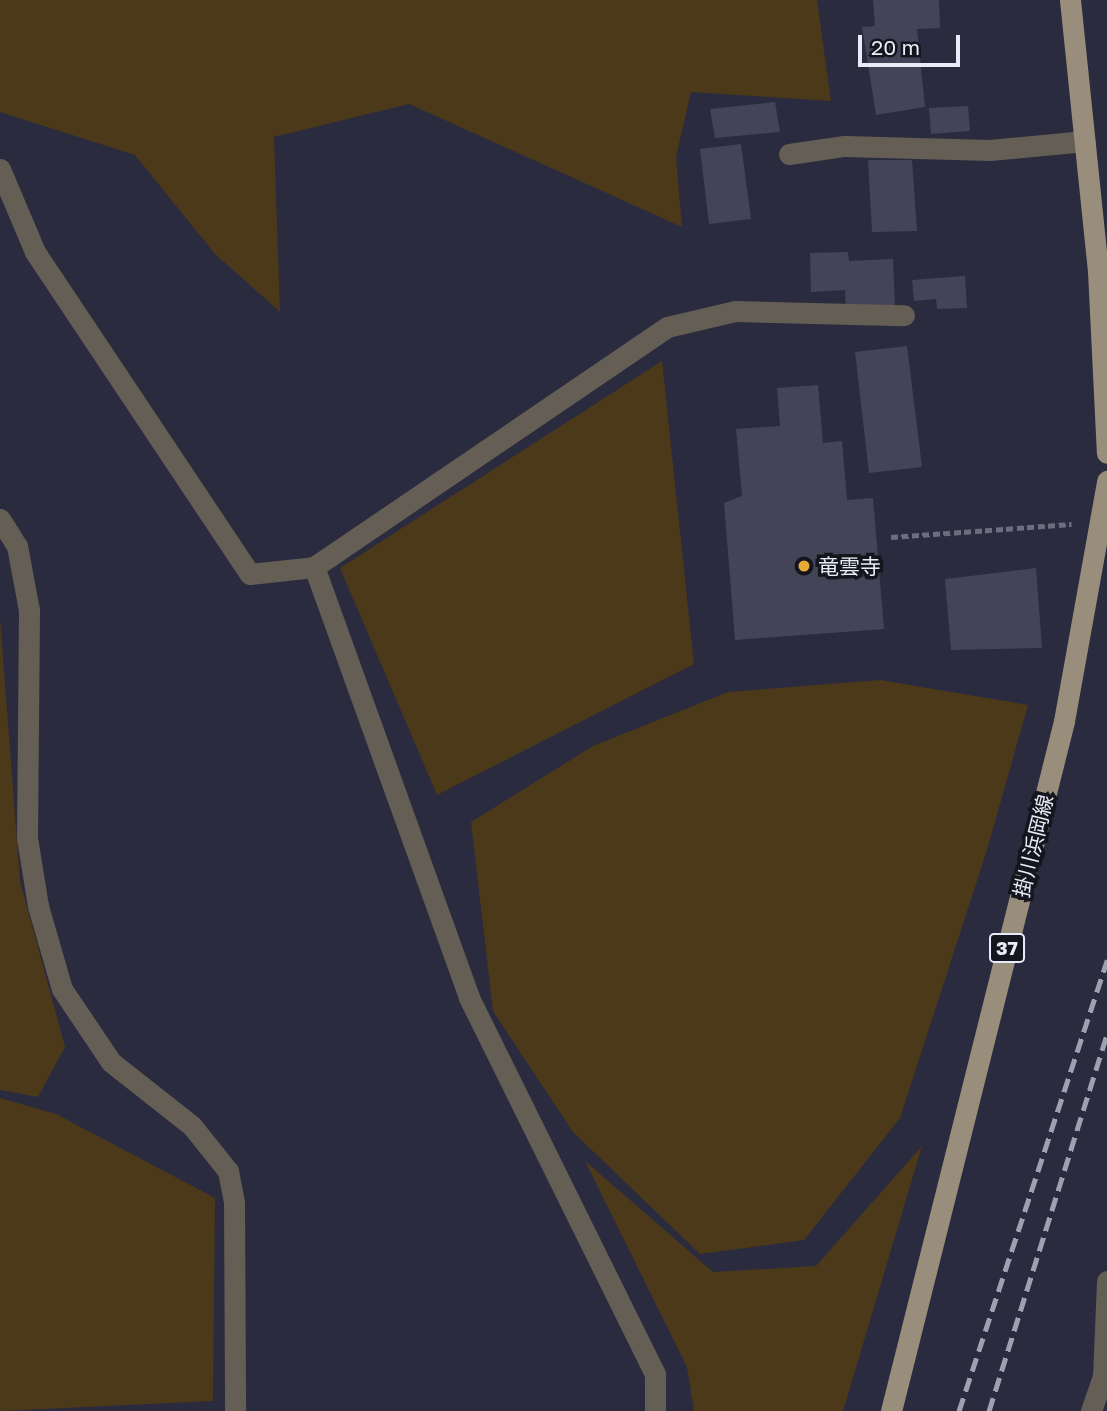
<!DOCTYPE html>
<html>
<head>
<meta charset="utf-8">
<style>
	body { margin:0 }
	#map { position:relative; width:1107px; height:1411px; overflow:hidden; background:#2b2b3f; font-family:"Golos Text","Noto Sans JP",sans-serif }
	div>[style] { position:absolute }
	[style*='--x'] { left:calc(var(--x)*1px); top:calc(var(--y)*1px); width:calc(var(--w)*1px); rotate:calc(var(--a)*1deg) }
	.green>* { inset:0; background:#4b3919 }
	.building>* { inset:0; background:#444459 }
	.path>* { height:4.5px; margin-top:-2.25px; transform-origin:0; background:repeating-linear-gradient(90deg,#6d6d7f 0 7px,transparent 0 10.5px) }
	.minor>* { height:21px; margin:-10.5px; padding:0 10.5px; transform-origin:10.5px; border-radius:10.5px; background:#645e55 }
	.major>* { height:21px; margin:-10.5px; padding:0 10.5px; transform-origin:10.5px; border-radius:10.5px; background:#998e7b }
	.rail>* { height:5px; margin-top:-2.5px; transform-origin:0; background:repeating-linear-gradient(90deg,#a0a0b1 0 14px,transparent 0 21px) }
	.dots>* { width:19px; height:19px; translate:-50% -50%; box-sizing:border-box; border:4px solid #15151e; border-radius:50% }
	span { translate:-50% -50%; white-space:nowrap; text-align:center; line-height:1.15; -webkit-text-stroke:7px #15151e; paint-order:stroke }
	.shield-label span { padding:2px 5px; background:#15151e; border:2px solid; border-radius:5px; -webkit-text-stroke-width:0 }
	.shield-label { font-size:19px; color:#eaeaf8; font-weight:700 }
	.poi-label { font-size:21px; color:#eaeaf8 }
	.left { translate:0 -50%; text-align:left }
	.street-label { font-size:21px; color:#eaeaf8 }
	.scale { position:absolute; left:858px; top:35px; width:102px; height:32px; box-sizing:border-box; border:4px solid #eaeaf8; border-top:0; padding-left:9px; font-size:21px; line-height:24px; white-space:nowrap; color:#eaeaf8; -webkit-text-stroke:5px #15151e; paint-order:stroke }
</style>
</head>
<body>
<div id="map">
	<div class="green">
		<div style="clip-path:polygon(0 0,817px 0,831px 101px,691px 92px,676px 157px,682px 227px,409px 104px,274px 137px,280px 312px,215px 254px,135px 155px,0 112px)"></div>
		<div style="clip-path:polygon(662px 361px,694px 664px,437px 795px,340px 568px)"></div>
		<div style="clip-path:polygon(0 618px,20px 881px,65px 1047px,38px 1097px,0 1090px)"></div>
		<div style="clip-path:polygon(880px 680px,1028px 705px,987px 850px,900px 1118px,804px 1240px,700px 1254px,573px 1132px,493px 1011px,471px 822px,593px 746px,728px 692px)"></div>
		<div style="clip-path:polygon(0 1098px,56px 1114px,215px 1198px,213px 1401px,0 1411px)"></div>
		<div style="clip-path:polygon(922px 1146px,843px 1411px,694px 1411px,687px 1367px,585px 1161px,713px 1272px,816px 1266px)"></div>
	</div>
	<div class="building">
		<div style="clip-path:polygon(873px 0,939px 0,940px 28px,917px 29px,925px 107px,876px 115px,862px 27px,875px 26px)"></div>
		<div style="clip-path:polygon(775px 102px,780px 132px,715px 138px,710px 109px)"></div>
		<div style="clip-path:polygon(968px 106px,970px 131px,931px 134px,929px 108px)"></div>
		<div style="clip-path:polygon(741px 144px,751px 219px,709px 224px,700px 149px)"></div>
		<div style="clip-path:polygon(868px 160px,912px 160px,917px 231px,872px 232px)"></div>
		<div style="clip-path:polygon(848px 252px,849px 261px,893px 259px,895px 308px,846px 310px,845px 290px,811px 292px,810px 253px)"></div>
		<div style="clip-path:polygon(965px 276px,967px 308px,937px 309px,936px 299px,914px 301px,912px 280px)"></div>
		<div style="clip-path:polygon(907px 346px,922px 467px,869px 473px,855px 352px)"></div>
		<div style="clip-path:polygon(818px 385px,823px 443px,842px 441px,847px 500px,873px 498px,884px 629px,735px 640px,724px 503px,742px 496px,736px 429px,780px 426px,777px 388px)"></div>
		<div style="clip-path:polygon(1036px 568px,1042px 648px,951px 650px,945px 579px)"></div>
	</div>
	<div class="path">
		<div style="--x:891;--y:537;--w:181;--a:-4.1"></div>
	</div>
	<div class="minor">
		<div style="--x:789;--y:154;--w:56;--a:-8.3"></div>
		<div style="--x:844;--y:146;--w:146;--a:1.6"></div>
		<div style="--x:990;--y:150;--w:95;--a:-5.4"></div>
		<div style="--x:0;--y:169;--w:90;--a:67.1"></div>
		<div style="--x:35;--y:252;--w:387;--a:56.3"></div>
		<div style="--x:250;--y:574;--w:64;--a:-6.2"></div>
		<div style="--x:0;--y:519;--w:32;--a:58"></div>
		<div style="--x:17;--y:546;--w:65;--a:79.4"></div>
		<div style="--x:29;--y:610;--w:228;--a:90.5"></div>
		<div style="--x:27;--y:838;--w:69;--a:80.8"></div>
		<div style="--x:38;--y:906;--w:86;--a:73.9"></div>
		<div style="--x:62;--y:989;--w:88;--a:56.1"></div>
		<div style="--x:111;--y:1062;--w:103;--a:38.3"></div>
		<div style="--x:192;--y:1126;--w:58;--a:51.3"></div>
		<div style="--x:228;--y:1171;--w:32;--a:79"></div>
		<div style="--x:234;--y:1202;--w:209;--a:89.7"></div>
		<div style="--x:655;--y:1411;--w:37;--a:-90"></div>
		<div style="--x:655;--y:1374;--w:420;--a:-116.3"></div>
		<div style="--x:469;--y:997;--w:457;--a:-109.8"></div>
		<div style="--x:314;--y:567;--w:427;--a:-34.2"></div>
		<div style="--x:667;--y:327;--w:70;--a:-13.2"></div>
		<div style="--x:735;--y:311;--w:169;--a:1.4"></div>
		<div style="--x:1091;--y:1411;--w:36;--a:-71"></div>
		<div style="--x:1103;--y:1377;--w:96;--a:-87.6"></div>
	</div>
	<div class="major">
		<div style="--x:1070;--y:0;--w:272;--a:84.1"></div>
		<div style="--x:1098;--y:271;--w:182;--a:87.2"></div>
		<div style="--x:891;--y:1411;--w:711;--a:-75.92"></div>
		<div style="--x:1064;--y:721;--w:244;--a:-79.8"></div>
	</div>
	<div class="rail">
		<div style="--x:959;--y:1411;--w:475;--a:-71.8"></div>
		<div style="--x:989;--y:1411;--w:394;--a:-72.6"></div>
	</div>
	<div class="dots">
		<div style="left:804px;top:566px;background:#e6ac36"></div>
	</div>
	<div class="shield-label">
		<span style="left:1007px;top:948px">37</span>
	</div>
	<div class="poi-label">
		<span class="left" style="left:818px;top:566px">竜雲寺</span>
	</div>
	<div class="street-label">
		<span style="left:1033px;top:846px;rotate:-76deg">掛川浜岡線</span>
	</div>
	<div class="scale">20 m</div>
</div>
</body>
</html>
